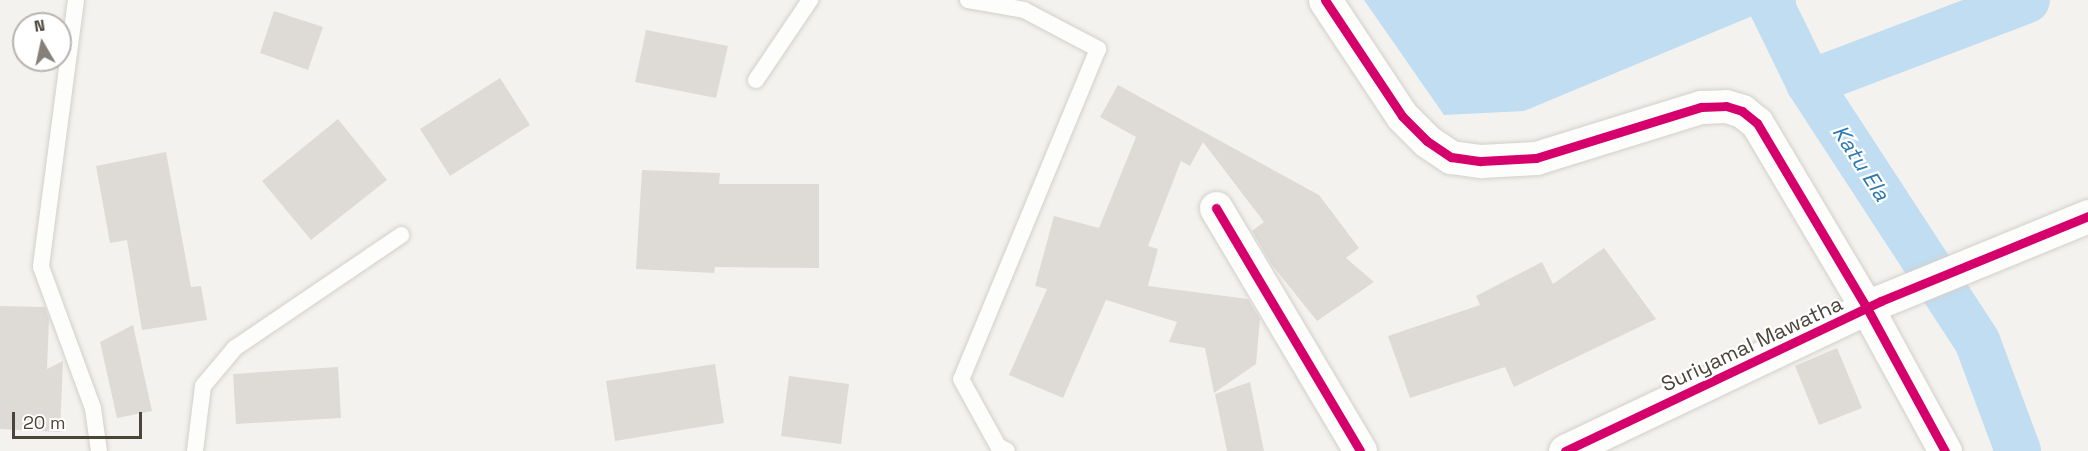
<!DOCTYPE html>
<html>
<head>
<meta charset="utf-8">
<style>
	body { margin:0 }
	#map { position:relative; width:2088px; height:451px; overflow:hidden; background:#f4f2ee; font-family:"Space Grotesk",sans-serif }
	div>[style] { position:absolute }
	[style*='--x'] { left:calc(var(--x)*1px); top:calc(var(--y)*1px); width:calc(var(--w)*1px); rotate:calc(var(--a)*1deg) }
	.water>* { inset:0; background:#c0ddf1 }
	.canal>* { height:46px; margin:-23px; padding:0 23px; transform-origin:23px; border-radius:23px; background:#c0ddf1 }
	.building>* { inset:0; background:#dedbd6 }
	.roads { filter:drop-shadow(0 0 2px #d2d0cb) drop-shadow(0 0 2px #d2d0cb) }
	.service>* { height:16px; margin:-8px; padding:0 8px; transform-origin:8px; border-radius:8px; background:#fdfdfc }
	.minor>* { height:33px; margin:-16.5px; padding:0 16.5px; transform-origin:16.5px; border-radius:16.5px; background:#fdfdfc }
	.cycleway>* { height:9px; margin:-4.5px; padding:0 4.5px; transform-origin:4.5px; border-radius:4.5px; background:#d6006c }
	span { translate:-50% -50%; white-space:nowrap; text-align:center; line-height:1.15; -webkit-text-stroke:4.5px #fff; paint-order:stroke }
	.street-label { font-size:21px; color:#4b4439 }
	.water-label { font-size:22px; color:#2e7ab2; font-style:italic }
	.north { position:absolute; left:12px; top:12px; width:60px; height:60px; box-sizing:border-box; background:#fff; border:2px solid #b7b4b0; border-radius:50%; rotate:351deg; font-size:16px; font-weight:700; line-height:24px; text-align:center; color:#4b4439 }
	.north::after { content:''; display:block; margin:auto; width:21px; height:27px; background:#868178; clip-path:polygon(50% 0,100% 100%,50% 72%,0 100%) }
	.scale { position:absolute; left:12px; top:412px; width:130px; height:27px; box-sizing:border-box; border:3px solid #4b4439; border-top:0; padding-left:8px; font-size:18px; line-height:21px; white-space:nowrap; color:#4b4439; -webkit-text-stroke:4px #fff; paint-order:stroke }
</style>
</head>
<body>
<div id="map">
	<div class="water">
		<div style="clip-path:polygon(1364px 0,1791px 0,1524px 111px,1444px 115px)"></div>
	</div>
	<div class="canal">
		<div style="--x:1773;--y:0;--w:7;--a:98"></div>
		<div style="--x:1772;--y:7;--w:85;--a:64"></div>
		<div style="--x:2018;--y:451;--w:117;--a:-110.4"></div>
		<div style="--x:1977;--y:341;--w:308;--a:-123.1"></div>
		<div style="--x:1809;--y:83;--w:233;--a:-20.8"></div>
	</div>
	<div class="building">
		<div style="clip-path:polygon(274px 11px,323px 27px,308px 70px,260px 53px)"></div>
		<div style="clip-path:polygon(646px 30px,728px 46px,716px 98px,635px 82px)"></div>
		<div style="clip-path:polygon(500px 78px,530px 125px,450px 176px,420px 129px)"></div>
		<div style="clip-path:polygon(1118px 85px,1319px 195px,1359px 248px,1346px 258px,1374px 282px,1317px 321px,1272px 265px,1252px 231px,1264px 222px,1203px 142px,1190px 166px,1181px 161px,1148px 246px,1158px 249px,1148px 286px,1248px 299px,1260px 319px,1256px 364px,1214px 393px,1205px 348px,1169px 342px,1177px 322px,1106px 300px,1063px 398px,1009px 375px,1047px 289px,1035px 286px,1054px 216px,1099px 228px,1136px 137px,1100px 117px)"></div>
		<div style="clip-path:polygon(338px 119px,387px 180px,311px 240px,262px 181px)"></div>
		<div style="clip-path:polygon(166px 152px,191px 287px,201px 286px,207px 320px,142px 330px,127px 240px,110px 243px,96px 166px)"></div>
		<div style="clip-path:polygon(642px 170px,720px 173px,719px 184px,819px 184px,819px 268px,715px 267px,714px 273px,636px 269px)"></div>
		<div style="clip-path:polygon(1604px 248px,1656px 319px,1514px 387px,1505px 367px,1410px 398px,1388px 336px,1480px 305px,1476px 296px,1542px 262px,1553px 284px)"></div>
		<div style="clip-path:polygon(0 306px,45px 307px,49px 319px,47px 369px,63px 361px,60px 432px,0 429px)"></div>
		<div style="clip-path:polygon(133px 325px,152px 411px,117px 418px,100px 342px)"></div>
		<div style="clip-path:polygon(1837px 348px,1862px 408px,1819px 425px,1795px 366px)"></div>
		<div style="clip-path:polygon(715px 364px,724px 423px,615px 441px,606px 381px)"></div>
		<div style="clip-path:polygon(338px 367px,341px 418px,236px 424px,233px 374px)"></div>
		<div style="clip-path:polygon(789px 376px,849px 384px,841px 444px,781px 436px)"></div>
		<div style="clip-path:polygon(1250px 382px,1264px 451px,1227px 451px,1215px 394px)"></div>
	</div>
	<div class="roads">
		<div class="service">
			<div style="--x:76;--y:0;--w:269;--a:97.5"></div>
			<div style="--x:41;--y:267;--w:150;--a:69.8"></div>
			<div style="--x:93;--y:408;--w:43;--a:82.1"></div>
			<div style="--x:968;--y:0;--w:57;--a:10.1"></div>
			<div style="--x:1024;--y:10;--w:84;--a:27.8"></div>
			<div style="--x:1098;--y:49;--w:357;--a:112.5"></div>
			<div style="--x:961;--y:379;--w:77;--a:61.1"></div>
			<div style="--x:998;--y:446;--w:10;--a:29"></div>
			<div style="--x:756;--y:80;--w:97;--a:-56"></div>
			<div style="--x:195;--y:451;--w:65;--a:-83"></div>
			<div style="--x:203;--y:386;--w:50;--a:-49.9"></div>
			<div style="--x:235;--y:348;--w:201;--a:-34.2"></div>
		</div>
		<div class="minor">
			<div style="--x:1325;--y:0;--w:139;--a:56.4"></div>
			<div style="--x:1402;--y:116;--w:35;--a:45"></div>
			<div style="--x:1427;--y:141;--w:29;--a:34"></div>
			<div style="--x:1451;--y:157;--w:30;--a:8"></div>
			<div style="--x:1481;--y:161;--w:55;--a:-3.1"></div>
			<div style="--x:1536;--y:158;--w:173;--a:-17.2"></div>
			<div style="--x:1701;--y:107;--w:25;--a:-2"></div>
			<div style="--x:1726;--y:106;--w:17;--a:17"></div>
			<div style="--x:1742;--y:111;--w:19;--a:39"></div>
			<div style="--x:1757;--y:123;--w:217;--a:59.3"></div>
			<div style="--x:1868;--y:310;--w:161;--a:61.4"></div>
			<div style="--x:1216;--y:208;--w:282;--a:59.3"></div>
			<div style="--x:1565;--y:451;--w:350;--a:-25.4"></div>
			<div style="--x:1881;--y:301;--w:224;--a:-22.3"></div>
		</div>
	</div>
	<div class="cycleway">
		<div style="--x:1325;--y:0;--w:139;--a:56.4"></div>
		<div style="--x:1402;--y:116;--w:35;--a:45"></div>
		<div style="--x:1427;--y:141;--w:29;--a:34"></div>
		<div style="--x:1451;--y:157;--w:30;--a:8"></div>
		<div style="--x:1481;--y:161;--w:55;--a:-3.1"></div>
		<div style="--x:1536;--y:158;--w:173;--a:-17.2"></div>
		<div style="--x:1701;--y:107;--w:25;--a:-2"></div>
		<div style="--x:1726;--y:106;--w:17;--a:17"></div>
		<div style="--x:1742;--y:111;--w:19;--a:39"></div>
		<div style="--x:1757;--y:123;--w:217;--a:59.3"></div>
		<div style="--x:1868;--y:310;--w:161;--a:61.4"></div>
		<div style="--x:1216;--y:208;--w:282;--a:59.3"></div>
		<div style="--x:1565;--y:451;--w:350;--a:-25.4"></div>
		<div style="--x:1881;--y:301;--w:224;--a:-22.3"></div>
	</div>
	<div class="street-label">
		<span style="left:1752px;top:344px;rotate:-25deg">Suriyamal Mawatha</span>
	</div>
	<div class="water-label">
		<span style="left:1861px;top:163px;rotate:57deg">Katu Ela</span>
	</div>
	<div class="north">N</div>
	<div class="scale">20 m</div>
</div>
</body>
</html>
